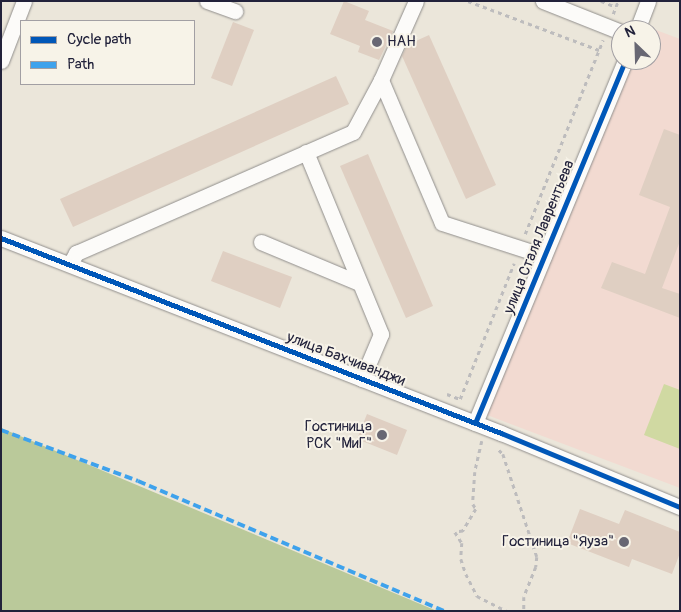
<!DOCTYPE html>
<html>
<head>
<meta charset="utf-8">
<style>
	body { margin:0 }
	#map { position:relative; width:681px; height:612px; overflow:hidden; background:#ebe6da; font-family:Pangolin,sans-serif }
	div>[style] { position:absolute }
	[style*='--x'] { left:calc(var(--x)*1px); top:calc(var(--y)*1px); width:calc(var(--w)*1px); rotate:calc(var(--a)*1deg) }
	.built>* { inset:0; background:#f2dad1 }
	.green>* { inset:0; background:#d0d9a2 }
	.forest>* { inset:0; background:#bac99a }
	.building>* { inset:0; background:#dfcfc2 }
	.path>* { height:2.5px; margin-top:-1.25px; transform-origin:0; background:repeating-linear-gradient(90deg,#bdbcbd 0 4px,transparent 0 8px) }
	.roads { filter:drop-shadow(0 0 1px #908e8c) drop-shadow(0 0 1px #908e8c) }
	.minor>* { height:15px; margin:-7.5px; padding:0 7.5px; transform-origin:7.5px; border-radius:7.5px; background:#fcfbf9 }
	.quiet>* { height:4px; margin-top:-2px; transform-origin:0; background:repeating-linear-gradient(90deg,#3ea2ec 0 8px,transparent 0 12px) }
	.cycleway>* { height:5px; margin:-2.5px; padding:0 2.5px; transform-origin:2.5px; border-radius:2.5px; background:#0057b8 }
	.dots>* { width:14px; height:14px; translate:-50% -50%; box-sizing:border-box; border:2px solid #f7f3e8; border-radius:50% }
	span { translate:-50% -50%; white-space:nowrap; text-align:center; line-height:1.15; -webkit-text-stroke:4px #f7f3e8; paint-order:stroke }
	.poi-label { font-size:15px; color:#22223b }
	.left { translate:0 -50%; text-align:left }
	.right { translate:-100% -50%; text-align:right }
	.street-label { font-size:15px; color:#22223b }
	.frame { position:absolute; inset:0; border:2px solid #22223b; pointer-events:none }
	.legend { position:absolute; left:20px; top:20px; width:175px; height:65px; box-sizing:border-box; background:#f7f3e8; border:1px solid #a29fa3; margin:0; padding:6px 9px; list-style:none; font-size:15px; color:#22223b }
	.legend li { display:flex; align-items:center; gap:10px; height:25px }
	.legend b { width:25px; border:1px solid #a29fa3 }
	.north { position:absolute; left:611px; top:20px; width:50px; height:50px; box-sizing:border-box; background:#f7f3e8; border:1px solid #a29fa3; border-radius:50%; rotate:336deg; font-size:14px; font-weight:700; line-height:20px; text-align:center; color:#22223b }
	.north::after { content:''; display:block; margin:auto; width:18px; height:22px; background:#686773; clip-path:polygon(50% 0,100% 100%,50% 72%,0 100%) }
</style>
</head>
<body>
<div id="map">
	<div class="built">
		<div style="clip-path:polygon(648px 27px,680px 39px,680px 488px,487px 415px,634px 60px,651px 60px,651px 30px,647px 30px)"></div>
	</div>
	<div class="green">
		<div style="clip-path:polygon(664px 384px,680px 390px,680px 449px,644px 435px)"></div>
	</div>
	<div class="forest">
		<div style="clip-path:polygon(1px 428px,437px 611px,1px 611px)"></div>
	</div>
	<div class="building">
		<div style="clip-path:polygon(344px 1px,369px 11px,365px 20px,393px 31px,379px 60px,358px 52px,360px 46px,330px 34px)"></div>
		<div style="clip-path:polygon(233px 22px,254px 30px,232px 86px,211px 78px)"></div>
		<div style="clip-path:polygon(429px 35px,496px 185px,466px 199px,402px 56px,407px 45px)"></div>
		<div style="clip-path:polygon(336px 76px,349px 104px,73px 227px,60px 199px)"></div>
		<div style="clip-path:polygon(664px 129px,680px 135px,680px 241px,662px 288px,680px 294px,680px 318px,601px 288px,612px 262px,645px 274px,670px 207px,639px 195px)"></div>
		<div style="clip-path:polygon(368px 154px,433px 306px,406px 318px,340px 166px)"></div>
		<div style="clip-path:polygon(223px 251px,292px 277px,280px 308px,211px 281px)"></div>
		<div style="clip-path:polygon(367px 414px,407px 430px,397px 455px,357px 439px)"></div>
		<div style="clip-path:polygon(580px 509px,619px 524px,625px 510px,680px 532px,680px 553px,672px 574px,632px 559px,629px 567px,567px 543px)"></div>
	</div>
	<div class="path">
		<div style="--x:468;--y:1;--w:140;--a:20.5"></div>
		<div style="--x:601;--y:1;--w:16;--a:22"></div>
		<div style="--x:613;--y:14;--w:14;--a:-69"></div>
		<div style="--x:525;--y:234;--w:209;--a:-68.1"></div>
		<div style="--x:447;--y:394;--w:14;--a:21"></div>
		<div style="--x:460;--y:399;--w:146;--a:-68.3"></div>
		<div style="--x:482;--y:441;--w:32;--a:103"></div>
		<div style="--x:475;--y:472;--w:32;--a:94"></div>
		<div style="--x:473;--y:504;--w:6;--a:59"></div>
		<div style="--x:476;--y:509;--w:26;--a:121"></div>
		<div style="--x:463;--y:531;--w:8;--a:173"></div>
		<div style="--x:455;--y:532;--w:13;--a:58"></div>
		<div style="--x:462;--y:543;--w:16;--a:94"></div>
		<div style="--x:461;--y:559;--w:16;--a:72"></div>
		<div style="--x:466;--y:574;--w:25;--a:63"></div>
		<div style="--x:477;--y:596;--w:33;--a:27"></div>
		<div style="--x:499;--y:450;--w:6;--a:45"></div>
		<div style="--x:503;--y:454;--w:108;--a:71.7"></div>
		<div style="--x:537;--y:557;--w:10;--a:96"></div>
		<div style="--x:536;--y:567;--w:32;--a:112"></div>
		<div style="--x:524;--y:597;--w:14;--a:90"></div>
	</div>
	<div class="roads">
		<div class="minor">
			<div style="--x:207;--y:1;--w:30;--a:20"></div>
			<div style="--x:543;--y:1;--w:84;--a:21.7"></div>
			<div style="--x:637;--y:30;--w:31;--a:-69"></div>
			<div style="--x:1;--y:61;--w:64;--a:-69"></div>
			<div style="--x:381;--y:80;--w:155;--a:66.9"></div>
			<div style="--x:442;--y:223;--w:107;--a:17.9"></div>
			<div style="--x:306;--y:152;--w:197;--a:67.6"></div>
			<div style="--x:381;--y:334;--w:49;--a:112.9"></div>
			<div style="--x:1;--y:238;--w:537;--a:21.31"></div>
			<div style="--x:501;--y:433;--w:194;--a:22.5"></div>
			<div style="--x:261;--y:242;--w:106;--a:22.7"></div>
			<div style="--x:70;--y:264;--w:13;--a:-61"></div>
			<div style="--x:76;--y:253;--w:302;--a:-23.6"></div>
			<div style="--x:353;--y:132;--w:59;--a:-61.7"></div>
			<div style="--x:381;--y:80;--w:86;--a:-66.1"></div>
			<div style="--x:475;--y:423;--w:393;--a:-67.5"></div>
		</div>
	</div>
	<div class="quiet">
		<div style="--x:1;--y:430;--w:146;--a:20.4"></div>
		<div style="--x:138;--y:481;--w:332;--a:23"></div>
	</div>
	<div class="cycleway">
		<div style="--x:1;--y:238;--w:537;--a:21.31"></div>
		<div style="--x:501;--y:433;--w:194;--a:22.5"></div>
		<div style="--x:475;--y:423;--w:393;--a:-67.5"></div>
	</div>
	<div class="dots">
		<div style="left:377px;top:42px;background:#686773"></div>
		<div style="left:382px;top:435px;background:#686773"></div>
		<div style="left:624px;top:542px;background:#686773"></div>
	</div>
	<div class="poi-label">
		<span class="left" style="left:387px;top:42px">НАН</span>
		<span class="right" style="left:372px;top:435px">Гостиница<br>РСК "МиГ"</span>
		<span class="right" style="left:614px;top:542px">Гостиница "Яуза"</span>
	</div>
	<div class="street-label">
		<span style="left:539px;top:237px;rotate:-68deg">улица Сталя Лаврентьева</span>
		<span style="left:346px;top:359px;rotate:21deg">улица Бахчиванджи</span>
	</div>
	<div class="frame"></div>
	<ul class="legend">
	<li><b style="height:6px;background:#0057b8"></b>Cycle path</li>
	<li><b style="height:6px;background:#3ea2ec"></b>Path</li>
	</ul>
	<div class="north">N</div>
</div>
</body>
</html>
